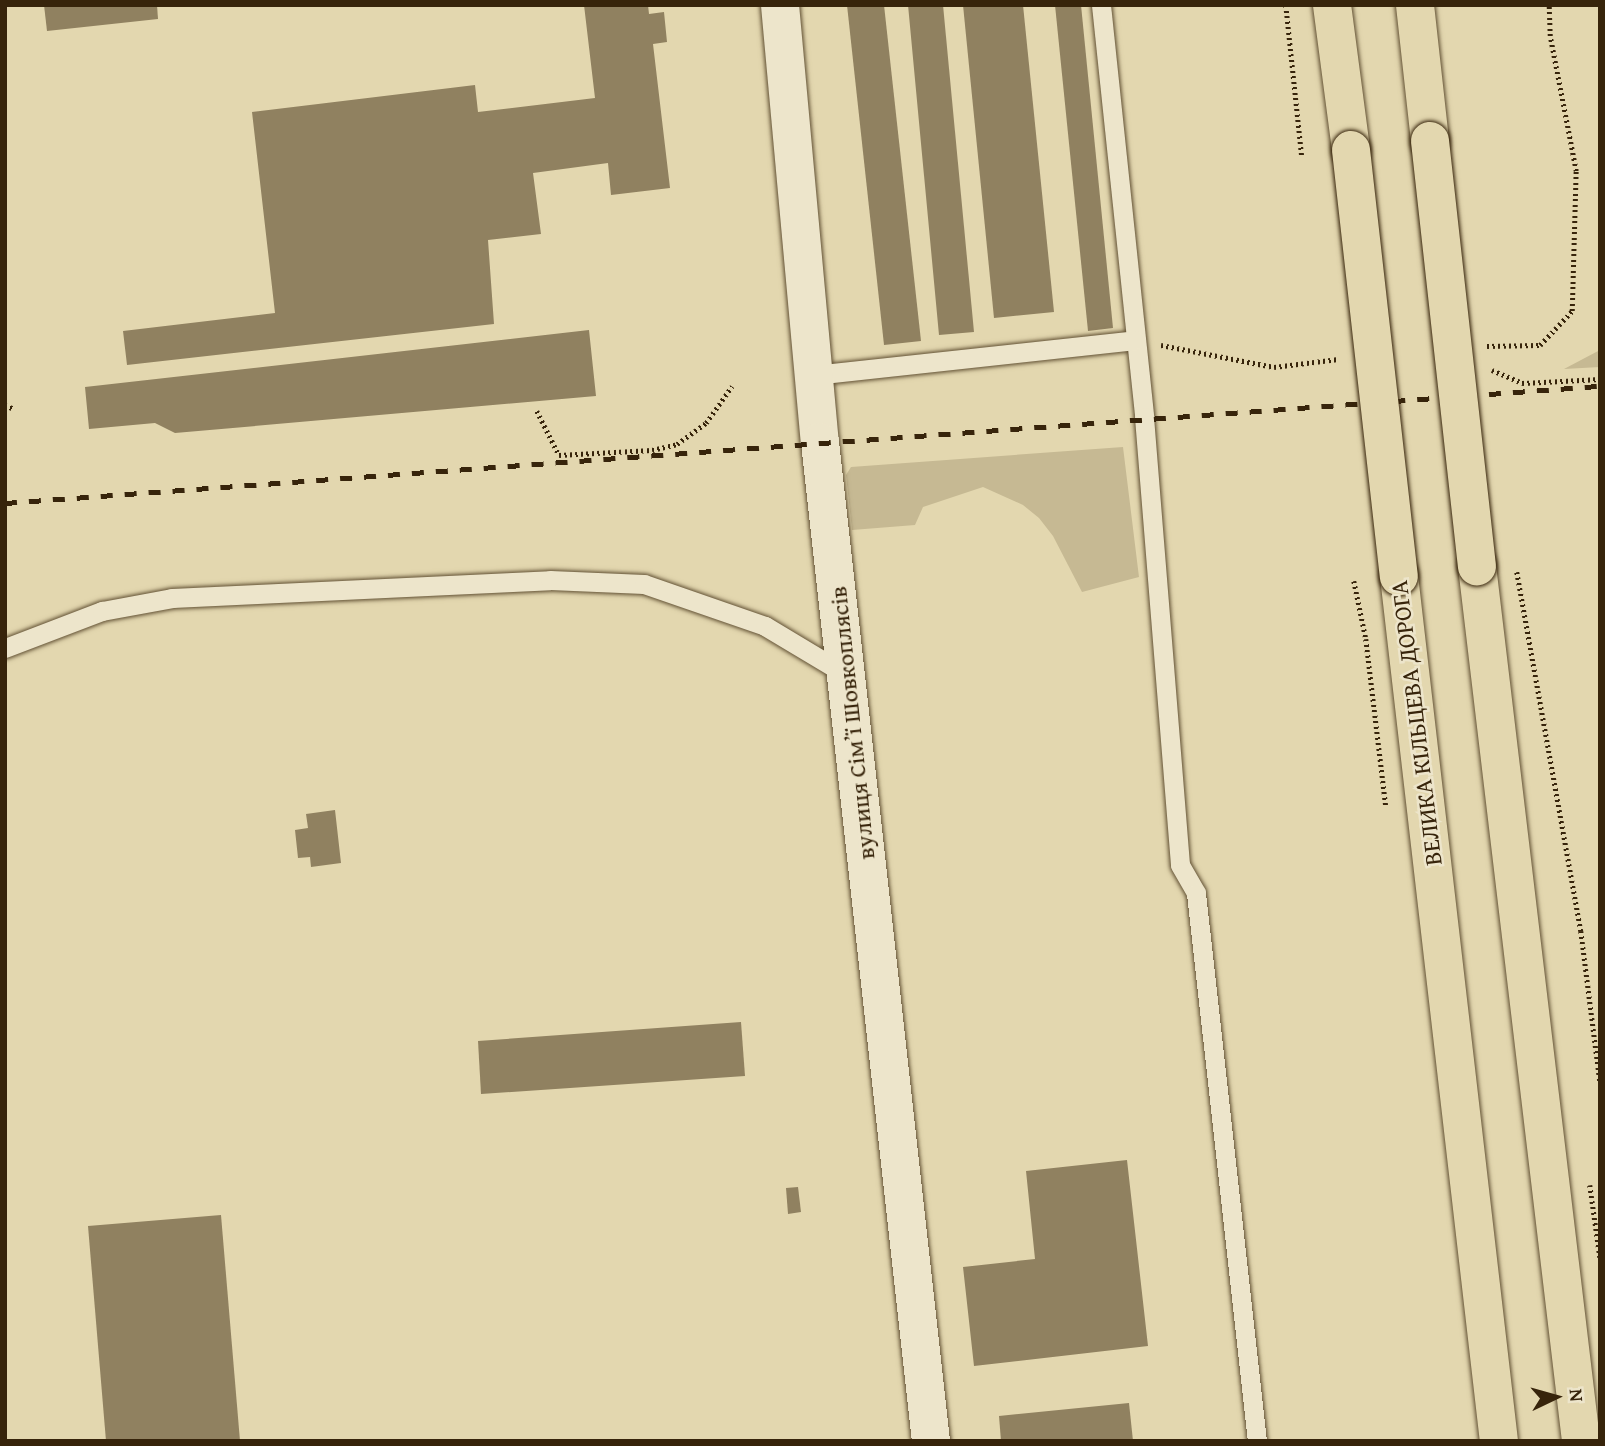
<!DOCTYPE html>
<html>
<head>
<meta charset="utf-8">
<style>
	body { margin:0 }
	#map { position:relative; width:1605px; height:1446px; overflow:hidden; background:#e3d7af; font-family:"Gentium Book Plus",serif }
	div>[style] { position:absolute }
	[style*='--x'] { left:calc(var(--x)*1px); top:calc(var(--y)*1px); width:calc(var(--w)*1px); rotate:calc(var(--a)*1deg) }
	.green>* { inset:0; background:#c6b993 }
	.building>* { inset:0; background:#908160 }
	.path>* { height:4.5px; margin-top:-2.25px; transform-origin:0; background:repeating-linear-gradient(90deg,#37240b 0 2px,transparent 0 5.5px) }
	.roads { filter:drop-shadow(0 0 2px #625134) drop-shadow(0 0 2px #625134) }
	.service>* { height:19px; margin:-9.5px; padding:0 9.5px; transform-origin:9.5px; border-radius:9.5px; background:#ede5cb }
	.minor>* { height:38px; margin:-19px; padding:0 19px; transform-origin:19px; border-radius:19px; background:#ede5cb }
	.primary>* { height:38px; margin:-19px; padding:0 19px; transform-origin:19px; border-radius:19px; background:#e3d7af }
	.rail>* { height:5px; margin-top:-2.5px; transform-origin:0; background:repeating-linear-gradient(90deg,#37240b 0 12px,transparent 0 24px) }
	.bridges { filter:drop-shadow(0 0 2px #37240b) drop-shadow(0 0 2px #37240b) }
	.primary-bridge>* { height:38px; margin:-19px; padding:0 19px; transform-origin:19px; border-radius:19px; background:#e3d7af }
	span { translate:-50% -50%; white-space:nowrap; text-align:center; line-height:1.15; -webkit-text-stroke:5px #ede5cb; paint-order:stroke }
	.street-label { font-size:24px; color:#37240b }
	.frame { position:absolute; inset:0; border:7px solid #37240b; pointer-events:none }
	.north { position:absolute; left:1521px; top:1362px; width:70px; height:70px; -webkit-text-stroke:5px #ede5cb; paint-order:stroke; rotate:85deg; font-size:19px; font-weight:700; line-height:28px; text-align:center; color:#37240b }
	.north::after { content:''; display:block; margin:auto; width:24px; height:32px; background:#37240b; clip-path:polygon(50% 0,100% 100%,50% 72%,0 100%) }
</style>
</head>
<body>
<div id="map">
	<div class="green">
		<div style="clip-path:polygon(1600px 350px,1600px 367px,1564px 369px)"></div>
		<div style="clip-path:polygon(1123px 447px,1139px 577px,1082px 592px,1053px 536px,1039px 518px,1023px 505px,983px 487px,923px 507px,915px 525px,852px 530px,846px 475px,851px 467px)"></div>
	</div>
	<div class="building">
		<div style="clip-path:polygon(44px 5px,157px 5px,158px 19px,47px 31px)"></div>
		<div style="clip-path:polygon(584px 5px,648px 5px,649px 14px,664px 12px,667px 42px,653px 44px,670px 188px,611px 195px,608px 163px,533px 173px,541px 234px,488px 240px,494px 324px,127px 365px,123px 331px,275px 313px,252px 112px,475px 85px,478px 112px,595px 98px)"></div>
		<div style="clip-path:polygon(847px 5px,884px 5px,921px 341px,884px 345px)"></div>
		<div style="clip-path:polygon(908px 5px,943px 5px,974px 332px,939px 335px)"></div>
		<div style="clip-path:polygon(963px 5px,1023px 5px,1054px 312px,994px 318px)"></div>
		<div style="clip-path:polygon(1055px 5px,1081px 5px,1113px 328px,1088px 331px)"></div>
		<div style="clip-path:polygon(589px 330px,596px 396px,175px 433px,155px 423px,89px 429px,85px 387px)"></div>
		<div style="clip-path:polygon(335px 810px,341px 863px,311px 867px,310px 857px,298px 858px,295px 830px,308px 828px,306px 814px)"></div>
		<div style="clip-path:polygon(741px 1022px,745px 1076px,481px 1094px,478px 1041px)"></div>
		<div style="clip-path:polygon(1127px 1160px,1148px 1346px,974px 1366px,963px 1267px,1035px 1259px,1026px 1171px)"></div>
		<div style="clip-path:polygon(798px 1187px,801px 1212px,788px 1214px,786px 1188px)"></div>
		<div style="clip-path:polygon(221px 1215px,240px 1441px,106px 1441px,88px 1226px)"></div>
		<div style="clip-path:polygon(1129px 1403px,1133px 1441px,1001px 1441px,999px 1416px)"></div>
	</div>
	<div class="path">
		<div style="--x:1286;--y:5;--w:152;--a:84"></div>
		<div style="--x:1161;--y:345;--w:115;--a:11"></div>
		<div style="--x:1274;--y:367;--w:65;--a:-7"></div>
		<div style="--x:1487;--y:346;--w:53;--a:-1.1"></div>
		<div style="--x:1540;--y:345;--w:47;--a:-46.7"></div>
		<div style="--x:1572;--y:311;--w:140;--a:-88.4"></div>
		<div style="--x:1576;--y:171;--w:137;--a:-100.9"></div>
		<div style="--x:1550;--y:36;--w:31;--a:-92"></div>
		<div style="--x:1492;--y:370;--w:33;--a:23"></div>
		<div style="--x:1522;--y:383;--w:78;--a:-2.9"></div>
		<div style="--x:5;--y:405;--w:8;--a:23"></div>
		<div style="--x:537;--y:411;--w:49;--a:63.4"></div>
		<div style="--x:559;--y:455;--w:93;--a:-3.1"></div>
		<div style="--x:652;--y:450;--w:26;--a:-13"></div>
		<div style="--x:677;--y:444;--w:36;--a:-36"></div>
		<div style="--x:706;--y:423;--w:45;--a:-54.9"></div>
		<div style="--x:1517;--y:572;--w:365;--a:79.9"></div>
		<div style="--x:1581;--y:931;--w:151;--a:82.8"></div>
		<div style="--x:1354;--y:581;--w:59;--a:78.3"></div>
		<div style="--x:1366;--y:639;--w:169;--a:83.2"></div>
		<div style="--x:1590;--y:1185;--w:73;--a:82.1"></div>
	</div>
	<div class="roads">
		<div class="service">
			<div style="--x:1101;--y:5;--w:414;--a:84"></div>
			<div style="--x:1144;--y:417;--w:449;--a:85.4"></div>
			<div style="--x:1180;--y:865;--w:32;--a:60"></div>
			<div style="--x:1196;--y:893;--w:551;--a:83.65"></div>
			<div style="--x:814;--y:375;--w:323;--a:-6.2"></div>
			<div style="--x:5;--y:648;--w:104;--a:-20.9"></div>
			<div style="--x:102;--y:611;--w:71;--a:-10.5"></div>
			<div style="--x:172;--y:598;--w:378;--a:-2.7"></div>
			<div style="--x:550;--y:580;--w:94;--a:2.4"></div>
			<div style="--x:644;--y:584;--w:128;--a:19.1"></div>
			<div style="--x:765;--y:626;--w:96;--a:30.9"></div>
		</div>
		<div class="minor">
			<div style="--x:780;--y:5;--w:439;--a:84.8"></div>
			<div style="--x:820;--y:442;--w:1005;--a:83.66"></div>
		</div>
		<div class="primary">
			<div style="--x:1332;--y:5;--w:146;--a:82.5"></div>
			<div style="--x:1415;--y:5;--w:137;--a:83.7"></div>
			<div style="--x:1477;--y:566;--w:881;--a:83.22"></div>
			<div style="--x:1399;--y:576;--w:871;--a:83.41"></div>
		</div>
	</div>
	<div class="rail">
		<div style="--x:5;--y:503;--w:1599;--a:-4.2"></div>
	</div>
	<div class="bridges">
		<div class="primary-bridge">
			<div style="--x:1430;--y:141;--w:428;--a:83.7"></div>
			<div style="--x:1351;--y:150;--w:429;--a:83.6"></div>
		</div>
	</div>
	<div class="street-label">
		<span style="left:852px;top:723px;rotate:-96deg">вулиця Сімʼї Шовкоплясів</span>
		<span style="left:1416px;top:723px;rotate:-97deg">ВЕЛИКА КІЛЬЦЕВА ДОРОГА</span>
	</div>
	<div class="frame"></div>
	<div class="north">N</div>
</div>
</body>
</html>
